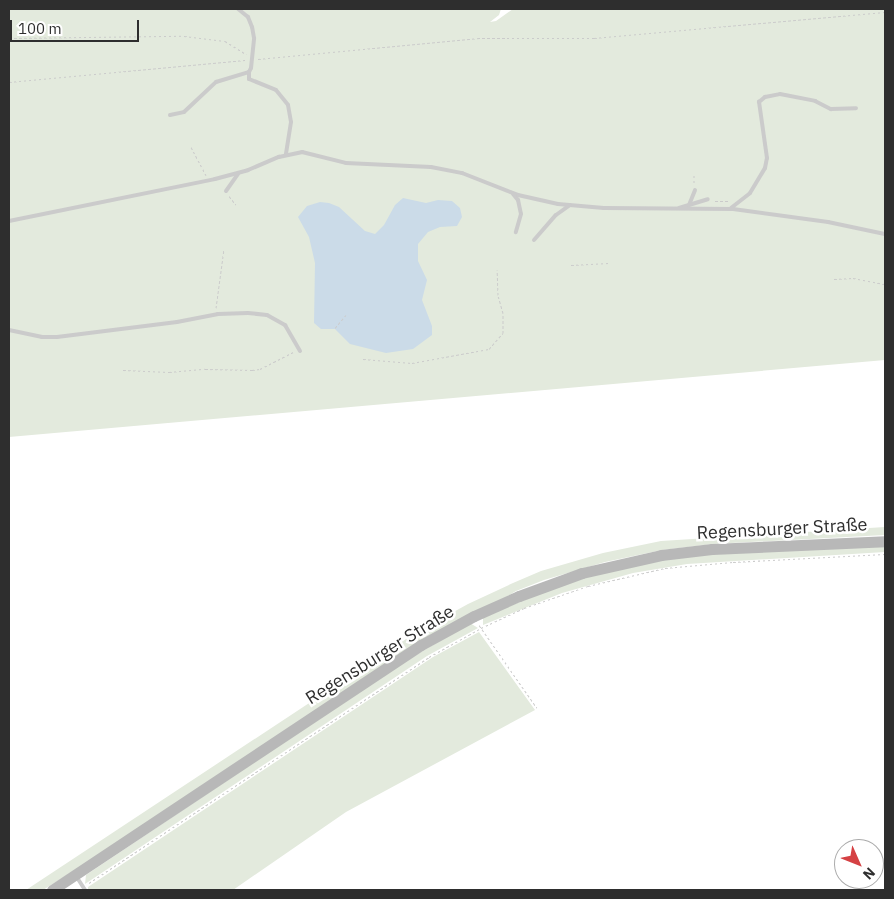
<!DOCTYPE html>
<html>
<head>
<meta charset="utf-8">
<style>
	body { margin:0 }
	#map { position:relative; width:894px; height:899px; overflow:hidden; background:#fff; font-family:"IBM Plex Sans",sans-serif }
	div>[style] { position:absolute }
	[style*='--x'] { left:calc(var(--x)*1px); top:calc(var(--y)*1px); width:calc(var(--w)*1px); rotate:calc(var(--a)*1deg) }
	.green>* { inset:0; background:#e3eadd }
	.water>* { inset:0; background:#cbdbe8 }
	.path>* { height:1px; margin-top:-0.5px; transform-origin:0; background:repeating-linear-gradient(90deg,#cbcbcb 0 2.5px,transparent 0 5px) }
	.lane>* { height:4px; margin:-2px; padding:0 2px; transform-origin:2px; border-radius:2px; background:#cbcbcb }
	.secondary>* { height:11px; margin:-5.5px; padding:0 5.5px; transform-origin:5.5px; border-radius:5.5px; background:#b8b8b8 }
	span { translate:-50% -50%; white-space:nowrap; text-align:center; line-height:1.15; -webkit-text-stroke:5px #fff; paint-order:stroke }
	.street-label { font-size:18px; color:#2e2e2e }
	.frame { position:absolute; inset:0; border:10px solid #2e2e2e; pointer-events:none }
	.north { position:absolute; left:834px; top:839px; width:50px; height:50px; box-sizing:border-box; background:#fff; border:1px solid #ababab; border-radius:50%; rotate:134deg; font-size:14px; font-weight:700; line-height:20px; text-align:center; color:#2e2e2e }
	.north::after { content:''; display:block; margin:auto; width:18px; height:22px; background:#d54144; clip-path:polygon(50% 0,100% 100%,50% 72%,0 100%) }
	.scale { position:absolute; left:10px; top:20px; width:129px; height:22px; box-sizing:border-box; border:2px solid #2e2e2e; border-top:0; padding-left:6px; font-size:15px; line-height:18px; white-space:nowrap; color:#2e2e2e; -webkit-text-stroke:4px #fff; paint-order:stroke }
</style>
</head>
<body>
<div id="map">
	<div class="green">
		<div style="clip-path:polygon(9px 9px,501px 9px,499px 15px,490px 22px,496px 21px,513px 9px,885px 9px,885px 360px,9px 437px)"></div>
		<div style="clip-path:polygon(885px 527px,885px 535px,713px 544px,662px 550px,605px 562px,544px 580px,516px 591px,51px 885px,43px 890px,26px 890px,412px 635px,468px 604px,513px 583px,541px 571px,603px 553px,661px 541px)"></div>
		<div style="clip-path:polygon(885px 544px,885px 552px,687px 564px,633px 573px,562px 593px,483px 625px,483px 617px,562px 585px,608px 571px,662px 560px,712px 554px)"></div>
		<div style="clip-path:polygon(470px 623px,478px 628px,427px 656px,85px 884px,86px 875px,401px 664px)"></div>
		<div style="clip-path:polygon(479px 632px,535px 710px,346px 812px,233px 890px,88px 890px,88px 887px,433px 657px)"></div>
	</div>
	<div class="water">
		<div style="clip-path:polygon(403px 198px,426px 203px,438px 200px,452px 201px,460px 208px,462px 217px,457px 226px,440px 227px,428px 232px,418px 244px,418px 261px,427px 280px,422px 300px,432px 326px,432px 335px,413px 349px,386px 353px,350px 344px,335px 329px,321px 329px,314px 323px,315px 263px,309px 237px,298px 217px,307px 206px,320px 202px,329px 203px,339px 207px,365px 231px,375px 234px,384px 225px,395px 205px)"></div>
	</div>
	<div class="path">
		<div style="--x:9;--y:38;--w:175;--a:-0.7"></div>
		<div style="--x:184;--y:36;--w:41;--a:7"></div>
		<div style="--x:225;--y:41;--w:25;--a:32"></div>
		<div style="--x:258;--y:59;--w:225;--a:-5.4"></div>
		<div style="--x:482;--y:38;--w:112;--a:0"></div>
		<div style="--x:594;--y:38;--w:292;--a:-5.1"></div>
		<div style="--x:9;--y:82;--w:237;--a:-5.3"></div>
		<div style="--x:191;--y:147;--w:32;--a:62"></div>
		<div style="--x:694;--y:175;--w:10;--a:90"></div>
		<div style="--x:229;--y:196;--w:11;--a:52"></div>
		<div style="--x:715;--y:201;--w:13;--a:0"></div>
		<div style="--x:571;--y:265;--w:38;--a:-3"></div>
		<div style="--x:834;--y:279;--w:19;--a:-3"></div>
		<div style="--x:853;--y:278;--w:33;--a:11"></div>
		<div style="--x:216;--y:308;--w:60;--a:-82.3"></div>
		<div style="--x:335;--y:328;--w:17;--a:-50"></div>
		<div style="--x:363;--y:359;--w:49;--a:4.7"></div>
		<div style="--x:412;--y:363;--w:78;--a:-10.3"></div>
		<div style="--x:489;--y:349;--w:21;--a:-49"></div>
		<div style="--x:503;--y:333;--w:20;--a:-90"></div>
		<div style="--x:503;--y:313;--w:19;--a:-106"></div>
		<div style="--x:498;--y:295;--w:25;--a:-92"></div>
		<div style="--x:123;--y:370;--w:46;--a:2.5"></div>
		<div style="--x:169;--y:372;--w:36;--a:-5"></div>
		<div style="--x:205;--y:369;--w:47;--a:1.2"></div>
		<div style="--x:252;--y:370;--w:8;--a:-7"></div>
		<div style="--x:260;--y:369;--w:38;--a:-27"></div>
		<div style="--x:479;--y:625;--w:101;--a:55.1"></div>
		<div style="--x:89;--y:883;--w:408;--a:-33.6"></div>
		<div style="--x:429;--y:657;--w:60;--a:-29.1"></div>
		<div style="--x:481;--y:628;--w:47;--a:-24.9"></div>
		<div style="--x:524;--y:608;--w:68;--a:-19"></div>
		<div style="--x:588;--y:586;--w:79;--a:-13.2"></div>
		<div style="--x:665;--y:568;--w:68;--a:-5"></div>
		<div style="--x:733;--y:562;--w:152;--a:-3"></div>
	</div>
	<div class="lane">
		<div style="--x:249;--y:72;--w:7;--a:90"></div>
		<div style="--x:249;--y:79;--w:29;--a:22"></div>
		<div style="--x:276;--y:90;--w:19;--a:51"></div>
		<div style="--x:288;--y:105;--w:17;--a:80"></div>
		<div style="--x:291;--y:122;--w:33;--a:99"></div>
		<div style="--x:170;--y:115;--w:14;--a:-12"></div>
		<div style="--x:184;--y:112;--w:44;--a:-43.2"></div>
		<div style="--x:216;--y:82;--w:34;--a:-17"></div>
		<div style="--x:249;--y:72;--w:4;--a:-63"></div>
		<div style="--x:251;--y:68;--w:30;--a:-84"></div>
		<div style="--x:254;--y:38;--w:11;--a:-100"></div>
		<div style="--x:252;--y:27;--w:11;--a:-112"></div>
		<div style="--x:248;--y:17;--w:13;--a:-141"></div>
		<div style="--x:226;--y:191;--w:21;--a:-55"></div>
		<div style="--x:513;--y:194;--w:8;--a:50"></div>
		<div style="--x:518;--y:200;--w:14;--a:78"></div>
		<div style="--x:521;--y:214;--w:19;--a:106"></div>
		<div style="--x:689;--y:205;--w:16;--a:-68"></div>
		<div style="--x:679;--y:208;--w:30;--a:-17"></div>
		<div style="--x:731;--y:208;--w:24;--a:-38"></div>
		<div style="--x:750;--y:193;--w:29;--a:-59"></div>
		<div style="--x:765;--y:168;--w:10;--a:-79"></div>
		<div style="--x:767;--y:158;--w:57;--a:-98.1"></div>
		<div style="--x:759;--y:102;--w:8;--a:-40"></div>
		<div style="--x:765;--y:97;--w:15;--a:-11"></div>
		<div style="--x:780;--y:94;--w:36;--a:11"></div>
		<div style="--x:815;--y:101;--w:18;--a:27"></div>
		<div style="--x:831;--y:109;--w:25;--a:-2"></div>
		<div style="--x:9;--y:221;--w:210;--a:-11.5"></div>
		<div style="--x:215;--y:179;--w:34;--a:-15"></div>
		<div style="--x:248;--y:170;--w:34;--a:-23"></div>
		<div style="--x:279;--y:157;--w:24;--a:-12"></div>
		<div style="--x:302;--y:152;--w:45;--a:14"></div>
		<div style="--x:346;--y:163;--w:85;--a:2.7"></div>
		<div style="--x:431;--y:167;--w:32;--a:11"></div>
		<div style="--x:462;--y:173;--w:60;--a:21.4"></div>
		<div style="--x:518;--y:195;--w:41;--a:12.7"></div>
		<div style="--x:558;--y:204;--w:46;--a:5"></div>
		<div style="--x:604;--y:208;--w:129;--a:0.4"></div>
		<div style="--x:733;--y:209;--w:96;--a:7.8"></div>
		<div style="--x:828;--y:222;--w:58;--a:11.9"></div>
		<div style="--x:534;--y:240;--w:33;--a:-49"></div>
		<div style="--x:556;--y:215;--w:17;--a:-36"></div>
		<div style="--x:9;--y:330;--w:34;--a:12"></div>
		<div style="--x:42;--y:337;--w:15;--a:0"></div>
		<div style="--x:57;--y:337;--w:121;--a:-7.1"></div>
		<div style="--x:177;--y:322;--w:42;--a:-11"></div>
		<div style="--x:218;--y:314;--w:30;--a:-2"></div>
		<div style="--x:248;--y:313;--w:19;--a:6"></div>
		<div style="--x:267;--y:315;--w:21;--a:29"></div>
		<div style="--x:285;--y:325;--w:30;--a:60"></div>
		<div style="--x:76;--y:876;--w:17;--a:57"></div>
	</div>
	<div class="secondary">
		<div style="--x:52;--y:890;--w:443;--a:-33.6"></div>
		<div style="--x:421;--y:645;--w:60;--a:-28.7"></div>
		<div style="--x:474;--y:616;--w:49;--a:-24"></div>
		<div style="--x:519;--y:596;--w:67;--a:-20.1"></div>
		<div style="--x:582;--y:573;--w:81;--a:-12.8"></div>
		<div style="--x:661;--y:555;--w:51;--a:-6.7"></div>
		<div style="--x:712;--y:549;--w:173;--a:-2.6"></div>
	</div>
	<div class="street-label">
		<span style="left:782px;top:529px;rotate:-3deg">Regensburger Straße</span>
		<span style="left:380px;top:655px;rotate:-32deg">Regensburger Straße</span>
	</div>
	<div class="frame"></div>
	<div class="north">N</div>
	<div class="scale">100 m</div>
</div>
</body>
</html>
